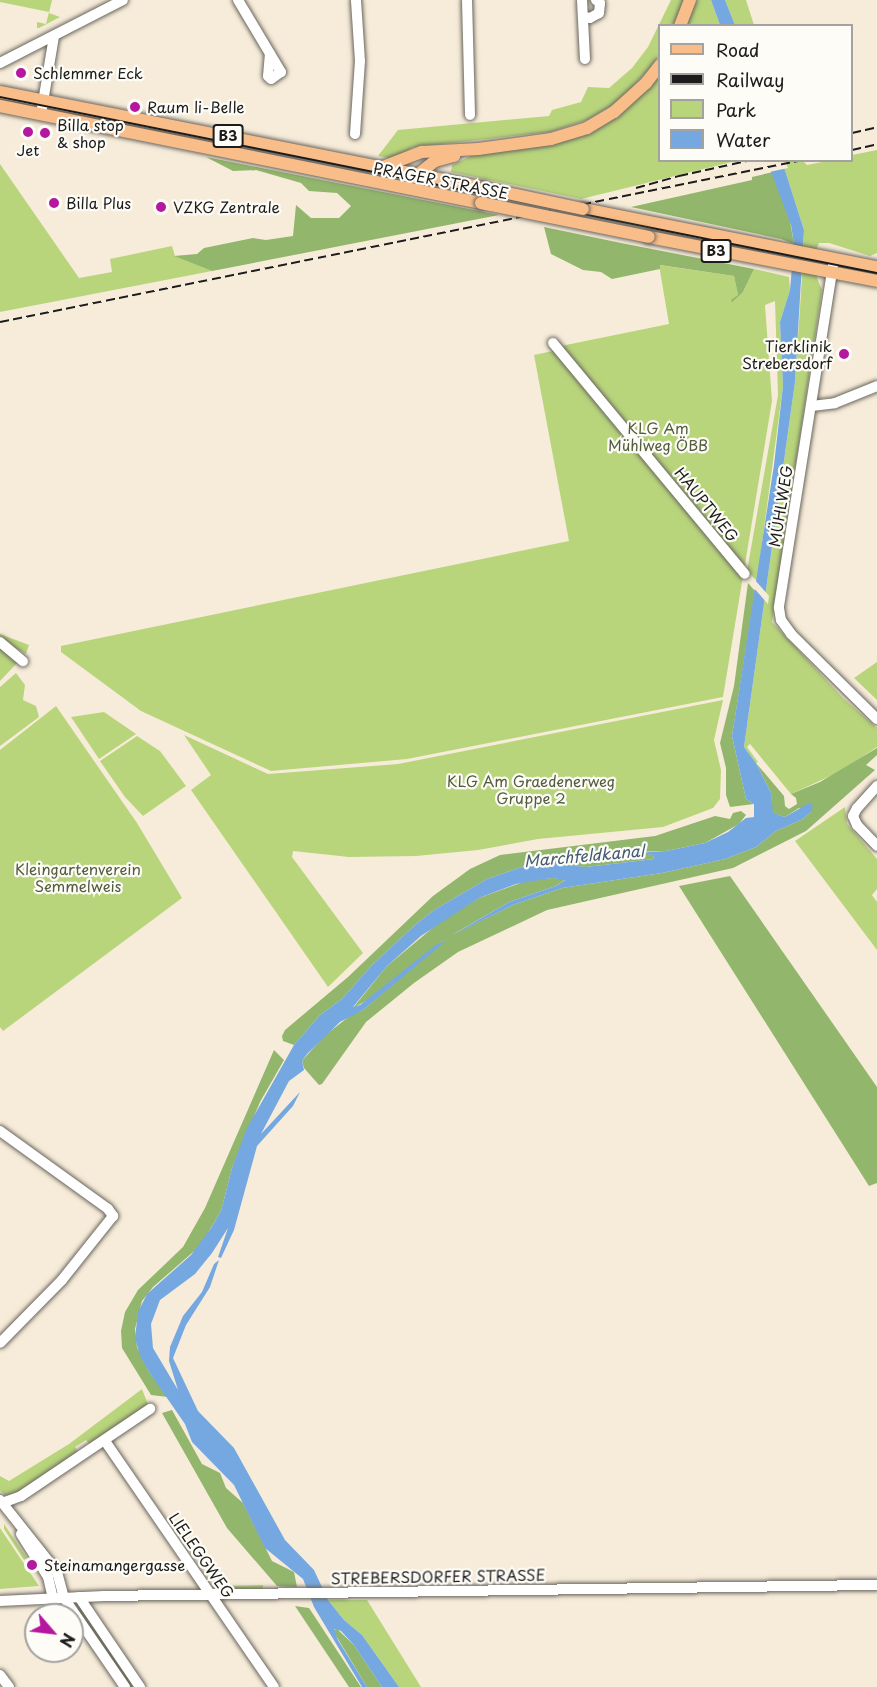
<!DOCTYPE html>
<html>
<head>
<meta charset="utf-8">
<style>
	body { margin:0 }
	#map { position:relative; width:877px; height:1687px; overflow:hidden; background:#f7ecd9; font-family:"Playpen Sans",sans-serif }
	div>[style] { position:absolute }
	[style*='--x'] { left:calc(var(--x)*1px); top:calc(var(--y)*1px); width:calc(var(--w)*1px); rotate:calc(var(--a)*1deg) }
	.green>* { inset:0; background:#b8d57c }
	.forest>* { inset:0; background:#92b66c }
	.water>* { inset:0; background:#75a8e1 }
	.pier>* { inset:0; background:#f7ecd9 }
	.roads { filter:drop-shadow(0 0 2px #69655e) drop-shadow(0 0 2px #69655e) }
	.minor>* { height:10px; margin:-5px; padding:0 5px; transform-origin:5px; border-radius:5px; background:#fff }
	.major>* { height:12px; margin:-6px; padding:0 6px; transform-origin:6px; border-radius:6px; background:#f8bd89 }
	.tram>* { height:1.5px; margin:-0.75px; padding:0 0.75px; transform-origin:0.75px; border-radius:0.75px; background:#1c1c1c }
	.rail>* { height:2px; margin-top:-1px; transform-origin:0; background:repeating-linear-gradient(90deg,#1c1c1c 0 9px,transparent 0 13.5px) }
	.bridges { filter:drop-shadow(0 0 2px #69655e) drop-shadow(0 0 2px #69655e) }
	.major-bridge>* { height:12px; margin:-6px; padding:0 6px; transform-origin:6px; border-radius:6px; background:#f8bd89 }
	.dots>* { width:16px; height:16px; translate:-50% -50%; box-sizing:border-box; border:3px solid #fdfcf7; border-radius:50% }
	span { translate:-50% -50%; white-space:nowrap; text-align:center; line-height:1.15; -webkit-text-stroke:4.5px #fdfcf7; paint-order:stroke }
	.shield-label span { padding:2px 4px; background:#fdfcf7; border:2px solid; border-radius:4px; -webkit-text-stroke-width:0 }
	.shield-label { font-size:14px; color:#1c1c1c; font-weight:700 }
	.poi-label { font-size:15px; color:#1c1c1c }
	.left { translate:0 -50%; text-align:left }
	.right { translate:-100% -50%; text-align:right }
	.street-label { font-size:15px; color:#1c1c1c }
	.park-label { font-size:15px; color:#535d3e }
	.water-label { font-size:16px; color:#445b75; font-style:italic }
	.legend { position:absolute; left:658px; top:24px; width:195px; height:138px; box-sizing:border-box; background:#fdfcf7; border:2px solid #a3a29f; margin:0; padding:8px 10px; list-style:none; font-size:18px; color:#1c1c1c }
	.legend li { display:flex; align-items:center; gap:12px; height:30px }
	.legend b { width:30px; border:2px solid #a3a29f }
	.north { position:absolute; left:24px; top:1603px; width:60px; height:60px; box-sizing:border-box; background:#fdfcf7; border:2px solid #a3a29f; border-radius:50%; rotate:118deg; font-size:16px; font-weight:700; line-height:24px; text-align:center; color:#1c1c1c }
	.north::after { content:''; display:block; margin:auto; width:21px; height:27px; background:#b5179e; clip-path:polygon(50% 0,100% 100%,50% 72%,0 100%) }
</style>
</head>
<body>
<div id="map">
	<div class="green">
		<div style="clip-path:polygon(0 0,52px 0,49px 13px,60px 17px,39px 28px,37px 28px,37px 22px,46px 24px,49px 12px,0 2px)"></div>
		<div style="clip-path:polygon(671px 0,684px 0,674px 25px,660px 26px,659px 54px,654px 64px,619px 101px,587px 120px,550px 132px,413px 147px,394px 159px,378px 156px,398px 130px,549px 116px,552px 110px,581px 102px,588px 87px,609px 88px,632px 68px,648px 47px)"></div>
		<div style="clip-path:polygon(697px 0,711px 0,720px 25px,685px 26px)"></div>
		<div style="clip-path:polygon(725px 0,746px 0,754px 25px,735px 25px)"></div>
		<div style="clip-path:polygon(659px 75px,660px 160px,736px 161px,581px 199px,451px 172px,452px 165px,471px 156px,547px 145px,604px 123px,624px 111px)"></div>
		<div style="clip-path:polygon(877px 150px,877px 253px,870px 256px,829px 243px,819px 243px,817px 248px,817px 278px,822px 290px,772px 622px,843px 698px,877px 728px,877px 747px,839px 772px,791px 794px,750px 744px,747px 747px,758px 762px,756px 763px,744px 747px,795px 382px,801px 293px,804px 230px,782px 161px,803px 161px,807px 165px,827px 161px,852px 160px,852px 155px)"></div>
		<div style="clip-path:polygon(0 164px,79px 278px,112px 272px,110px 259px,172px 246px,175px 256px,212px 271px,0 312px)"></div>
		<div style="clip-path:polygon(659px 265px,734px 276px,738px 295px,743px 292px,754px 269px,789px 277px,790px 290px,780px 322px,783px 386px,757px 581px,747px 571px,778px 395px,775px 301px,765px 305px,772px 401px,723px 697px,407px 759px,271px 771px,141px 711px,61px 652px,61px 646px,569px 541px,534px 355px,553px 351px,556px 347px,669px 324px)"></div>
		<div style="clip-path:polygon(0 634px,29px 645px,26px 654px,0 639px)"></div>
		<div style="clip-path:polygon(0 647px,18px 662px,0 681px)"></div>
		<div style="clip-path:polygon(877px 662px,877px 700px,854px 678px)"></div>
		<div style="clip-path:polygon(16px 673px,25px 685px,23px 700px,36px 706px,39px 717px,0 746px,0 687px)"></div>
		<div style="clip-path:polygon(723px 700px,714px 740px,721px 770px,720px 799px,713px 808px,663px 827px,538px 839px,478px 850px,416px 856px,349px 857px,293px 851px,292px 857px,363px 953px,328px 987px,191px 790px,211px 775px,184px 735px,268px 774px,398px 764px)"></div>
		<div style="clip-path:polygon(56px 706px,137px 823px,182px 898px,3px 1031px,0 1027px,0 750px)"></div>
		<div style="clip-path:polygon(104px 712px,136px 734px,99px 759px,71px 717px)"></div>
		<div style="clip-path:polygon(137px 736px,160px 751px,186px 786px,143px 816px,125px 797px,100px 761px)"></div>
		<div style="clip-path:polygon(845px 807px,847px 824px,877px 859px,877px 889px,872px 895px,877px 902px,877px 950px,795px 841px)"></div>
		<div style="clip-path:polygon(142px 1389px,149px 1407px,90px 1445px,86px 1440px,75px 1447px,80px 1455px,24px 1492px,7px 1496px,0 1491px,0 1476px,9px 1481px,69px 1444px)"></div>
		<div style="clip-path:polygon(4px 1524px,27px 1558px,24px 1560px,4px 1529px)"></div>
		<div style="clip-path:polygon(0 1528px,39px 1586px,0 1589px)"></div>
		<div style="clip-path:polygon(263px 1585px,263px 1590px,221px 1590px,221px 1586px)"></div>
		<div style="clip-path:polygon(328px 1600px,367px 1600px,421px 1687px,399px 1687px,362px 1635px,344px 1620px)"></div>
		<div style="clip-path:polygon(82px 1608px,135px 1687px,128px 1687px,75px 1609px)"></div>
	</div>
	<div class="forest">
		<div style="clip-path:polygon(206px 157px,499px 215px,212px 271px,174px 256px,197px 254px,204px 248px,253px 238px,266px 240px,293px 236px,296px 205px,311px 218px,339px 218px,351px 206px,337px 193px,309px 191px,301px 183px,256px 170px,233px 171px)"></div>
		<div style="clip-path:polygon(773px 172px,790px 221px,794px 244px,781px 239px,631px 207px,752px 180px,752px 177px)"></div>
		<div style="clip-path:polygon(544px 227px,621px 243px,754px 269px,743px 292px,732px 302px,731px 300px,738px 295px,734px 276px,660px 265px,660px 269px,612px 279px,601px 272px,583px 270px,551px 254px)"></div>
		<div style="clip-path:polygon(748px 583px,755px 591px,732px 736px,746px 799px,754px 804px,730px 807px,726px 795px,726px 768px,720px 743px,734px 686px)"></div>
		<div style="clip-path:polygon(877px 748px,877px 755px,866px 765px,875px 770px,806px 831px,733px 868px,547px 910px,458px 952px,414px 983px,366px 1022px,322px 1084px,319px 1085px,304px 1068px,302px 1061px,323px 1037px,351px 1015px,363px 1010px,446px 939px,371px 998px,353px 1008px,387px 966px,441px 921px,479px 898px,526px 881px,552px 878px,566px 879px,556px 886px,509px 902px,452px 935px,513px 905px,562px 888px,662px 873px,725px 859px,756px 847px,776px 831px,803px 819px,811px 812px,799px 808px,785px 817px,772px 813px,771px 793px,756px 763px,784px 796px,785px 806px,789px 809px,797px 804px,796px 798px,791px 794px,820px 782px)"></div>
		<div style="clip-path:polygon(741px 811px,746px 815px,739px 824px,705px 843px,666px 851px,636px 852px,653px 855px,654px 859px,586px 867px,550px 864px,558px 859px,605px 854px,594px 851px,550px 857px,487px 879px,434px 910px,415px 925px,372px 965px,342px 999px,320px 1015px,294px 1045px,283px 1041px,282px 1036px,285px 1030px,348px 977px,433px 896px,470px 869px,500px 855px,655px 836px,715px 816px,730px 819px,733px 813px)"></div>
		<div style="clip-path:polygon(730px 876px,877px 1087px,877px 1183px,869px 1186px,679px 886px)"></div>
		<div style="clip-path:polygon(274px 1050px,284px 1060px,260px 1102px,232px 1168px,221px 1211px,200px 1246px,153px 1287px,142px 1301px,135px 1329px,137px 1347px,149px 1372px,168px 1397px,151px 1395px,122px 1348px,121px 1331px,125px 1312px,138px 1290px,183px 1247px,205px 1208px)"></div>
		<div style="clip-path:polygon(172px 1410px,202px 1464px,220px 1473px,226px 1488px,243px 1503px,272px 1561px,294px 1572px,297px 1587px,277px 1586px,227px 1528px,162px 1413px)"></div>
		<div style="clip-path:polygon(295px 1606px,309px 1608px,361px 1687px,349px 1687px)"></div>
		<div style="clip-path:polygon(337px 1629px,354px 1645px,382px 1687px,367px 1687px,335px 1634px,333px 1630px)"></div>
	</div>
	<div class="water">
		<div style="clip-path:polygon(711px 0,725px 0,735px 25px,720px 25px)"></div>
		<div style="clip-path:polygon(767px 161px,782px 161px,804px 230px,795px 382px,744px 747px,756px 763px,771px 793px,773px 813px,785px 817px,809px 803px,813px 805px,811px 812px,803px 819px,776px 831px,756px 847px,725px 859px,662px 873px,562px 888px,513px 905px,449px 937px,509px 902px,556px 886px,565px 880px,552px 878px,516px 884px,479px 898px,421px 936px,387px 966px,353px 1007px,360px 1005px,436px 945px,447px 940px,363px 1010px,340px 1022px,308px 1053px,302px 1061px,304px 1070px,289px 1081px,261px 1134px,300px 1092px,293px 1106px,257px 1146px,234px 1230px,221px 1258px,218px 1257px,228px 1228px,212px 1253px,195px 1274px,160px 1300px,151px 1324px,153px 1348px,178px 1390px,169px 1361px,170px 1347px,183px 1316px,202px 1292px,214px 1264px,219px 1260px,210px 1287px,186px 1325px,173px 1358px,198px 1411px,234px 1448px,285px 1540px,314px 1570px,328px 1600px,344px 1620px,362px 1635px,399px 1687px,382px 1687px,354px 1645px,341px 1631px,334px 1629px,338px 1640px,367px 1687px,362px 1687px,314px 1607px,303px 1579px,265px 1548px,234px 1485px,192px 1442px,185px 1424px,149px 1372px,140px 1356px,135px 1338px,138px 1312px,147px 1294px,191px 1255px,211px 1228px,221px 1211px,232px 1168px,247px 1128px,294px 1045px,320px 1015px,342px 999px,372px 965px,415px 925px,434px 910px,487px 879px,550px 857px,594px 851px,606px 854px,558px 859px,550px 863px,586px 867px,654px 859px,653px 855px,635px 853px,666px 851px,705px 843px,728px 832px,746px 818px,754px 817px,754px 804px,746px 799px,732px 736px,774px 465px,783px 386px,780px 322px,790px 290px,794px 244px,791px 225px)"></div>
	</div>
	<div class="pier">
		<div style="clip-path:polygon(764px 160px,785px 160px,788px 168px,769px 172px)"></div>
		<div style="clip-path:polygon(754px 579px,769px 596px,768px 604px,753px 587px)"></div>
	</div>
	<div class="roads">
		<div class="minor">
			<div style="--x:238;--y:0;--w:84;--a:59.2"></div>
			<div style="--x:281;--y:72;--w:12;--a:145"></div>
			<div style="--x:271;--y:79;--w:4;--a:-135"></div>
			<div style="--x:268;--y:76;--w:22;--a:-85"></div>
			<div style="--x:467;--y:0;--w:115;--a:88.5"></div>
			<div style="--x:582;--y:0;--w:59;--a:87.1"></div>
			<div style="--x:584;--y:17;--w:6;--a:9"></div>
			<div style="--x:590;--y:18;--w:10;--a:-29"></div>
			<div style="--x:599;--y:13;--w:10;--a:-84"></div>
			<div style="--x:600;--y:3;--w:5;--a:-143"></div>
			<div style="--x:0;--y:63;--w:138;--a:-27.1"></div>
			<div style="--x:41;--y:114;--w:79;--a:-80.5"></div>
			<div style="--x:355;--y:134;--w:73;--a:-86.1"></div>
			<div style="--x:360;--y:61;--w:61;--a:-93.8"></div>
			<div style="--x:834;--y:259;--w:353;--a:99"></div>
			<div style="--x:779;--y:608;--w:12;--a:81"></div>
			<div style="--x:781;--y:620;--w:17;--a:54"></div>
			<div style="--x:791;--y:634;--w:121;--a:44.7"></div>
			<div style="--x:553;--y:343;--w:300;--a:50.3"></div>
			<div style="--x:812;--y:406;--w:23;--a:-7"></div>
			<div style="--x:835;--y:403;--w:45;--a:-22"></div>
			<div style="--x:0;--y:642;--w:30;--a:40"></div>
			<div style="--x:877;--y:786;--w:30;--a:132"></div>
			<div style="--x:857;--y:808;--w:9;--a:117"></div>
			<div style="--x:853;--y:816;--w:10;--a:66"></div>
			<div style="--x:857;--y:825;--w:29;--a:46"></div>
			<div style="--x:0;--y:1131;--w:133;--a:35.8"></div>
			<div style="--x:108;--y:1209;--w:9;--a:54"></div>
			<div style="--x:113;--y:1216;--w:82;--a:128.6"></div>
			<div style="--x:62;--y:1280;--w:88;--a:134.5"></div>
			<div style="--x:105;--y:1441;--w:298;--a:55.5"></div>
			<div style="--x:0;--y:1500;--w:92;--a:51.6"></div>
			<div style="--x:57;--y:1572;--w:27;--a:75"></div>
			<div style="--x:64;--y:1598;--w:108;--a:55.6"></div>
			<div style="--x:2;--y:1503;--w:20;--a:-20"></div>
			<div style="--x:21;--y:1496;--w:156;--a:-34"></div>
			<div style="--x:21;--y:1534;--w:51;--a:57.9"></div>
			<div style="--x:48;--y:1577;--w:22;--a:77"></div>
			<div style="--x:79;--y:1597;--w:109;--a:55.9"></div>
			<div style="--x:0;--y:1601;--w:104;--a:-2.8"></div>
			<div style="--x:104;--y:1596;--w:773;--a:-0.82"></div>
			<div style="--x:0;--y:1675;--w:15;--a:53"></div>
		</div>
		<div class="major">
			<div style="--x:680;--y:26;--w:28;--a:-69"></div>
			<div style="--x:0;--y:92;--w:493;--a:11.2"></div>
			<div style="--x:0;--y:106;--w:491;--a:11.4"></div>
			<div style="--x:385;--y:166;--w:40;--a:-21"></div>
			<div style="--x:422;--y:152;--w:56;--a:-3.1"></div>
			<div style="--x:478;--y:149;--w:74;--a:-7.8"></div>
			<div style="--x:551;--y:139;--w:38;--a:-17"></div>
			<div style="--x:587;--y:128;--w:31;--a:-31"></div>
			<div style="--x:614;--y:112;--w:43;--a:-42.2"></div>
			<div style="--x:646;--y:83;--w:23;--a:-52"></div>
			<div style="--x:415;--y:177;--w:26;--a:-39"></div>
			<div style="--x:435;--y:161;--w:20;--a:-15"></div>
			<div style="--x:583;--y:209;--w:300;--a:11.2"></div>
			<div style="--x:649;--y:237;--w:232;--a:10.9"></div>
		</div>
	</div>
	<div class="tram">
		<div style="--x:0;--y:97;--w:894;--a:11.35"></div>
	</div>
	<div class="rail">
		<div style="--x:852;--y:133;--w:26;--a:-13"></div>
		<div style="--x:852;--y:150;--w:26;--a:-13"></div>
		<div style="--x:636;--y:188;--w:45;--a:-15.6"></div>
		<div style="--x:679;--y:176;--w:74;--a:-12.5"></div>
		<div style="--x:0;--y:322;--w:819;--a:-11.41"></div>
	</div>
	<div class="bridges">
		<div class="major-bridge">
			<div style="--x:484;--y:188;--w:101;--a:12"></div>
			<div style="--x:481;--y:203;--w:171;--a:11.4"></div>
		</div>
	</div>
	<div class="dots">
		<div style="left:21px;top:73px;background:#b5179e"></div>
		<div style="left:135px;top:107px;background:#b5179e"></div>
		<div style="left:28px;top:132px;background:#b5179e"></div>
		<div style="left:45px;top:133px;background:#b5179e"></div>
		<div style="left:54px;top:203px;background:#b5179e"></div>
		<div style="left:161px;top:207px;background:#b5179e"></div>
		<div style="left:844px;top:354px;background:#b5179e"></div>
		<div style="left:32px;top:1565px;background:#b5179e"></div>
	</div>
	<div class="shield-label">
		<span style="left:228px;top:136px">B3</span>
		<span style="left:716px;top:251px">B3</span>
	</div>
	<div class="poi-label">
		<span class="left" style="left:33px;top:73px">Schlemmer Eck</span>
		<span class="left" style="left:147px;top:107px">Raum li-Belle</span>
		<span class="left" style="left:57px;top:133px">Billa stop<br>&amp; shop</span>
		<span style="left:28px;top:150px">Jet</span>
		<span class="left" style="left:66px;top:203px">Billa Plus</span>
		<span class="left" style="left:173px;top:207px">VZKG Zentrale</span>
		<span class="right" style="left:832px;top:354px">Tierklinik<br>Strebersdorf</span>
		<span class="left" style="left:44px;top:1565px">Steinamangergasse</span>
	</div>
	<div class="street-label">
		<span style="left:441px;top:180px;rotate:11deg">PRAGER STRASSE</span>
		<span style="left:707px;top:504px;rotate:51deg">HAUPTWEG</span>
		<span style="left:780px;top:506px;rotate:-81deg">MÜHLWEG</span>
		<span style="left:202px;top:1555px;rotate:55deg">LIELEGGWEG</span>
		<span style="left:438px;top:1576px;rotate:-1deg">STREBERSDORFER STRASSE</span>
	</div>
	<div class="park-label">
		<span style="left:658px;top:436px">KLG Am<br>Mühlweg ÖBB</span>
		<span style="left:531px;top:789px">KLG Am Graedenerweg<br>Gruppe 2</span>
		<span style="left:78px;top:877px">Kleingartenverein<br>Semmelweis</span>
	</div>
	<div class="water-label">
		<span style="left:584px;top:855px;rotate:-5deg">Marchfeldkanal</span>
	</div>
	<ul class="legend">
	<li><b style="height:8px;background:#f8bd89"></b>Road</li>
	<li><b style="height:8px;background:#1c1c1c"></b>Railway</li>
	<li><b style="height:16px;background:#b8d57c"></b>Park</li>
	<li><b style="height:16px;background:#75a8e1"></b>Water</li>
	</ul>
	<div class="north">N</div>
</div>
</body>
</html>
